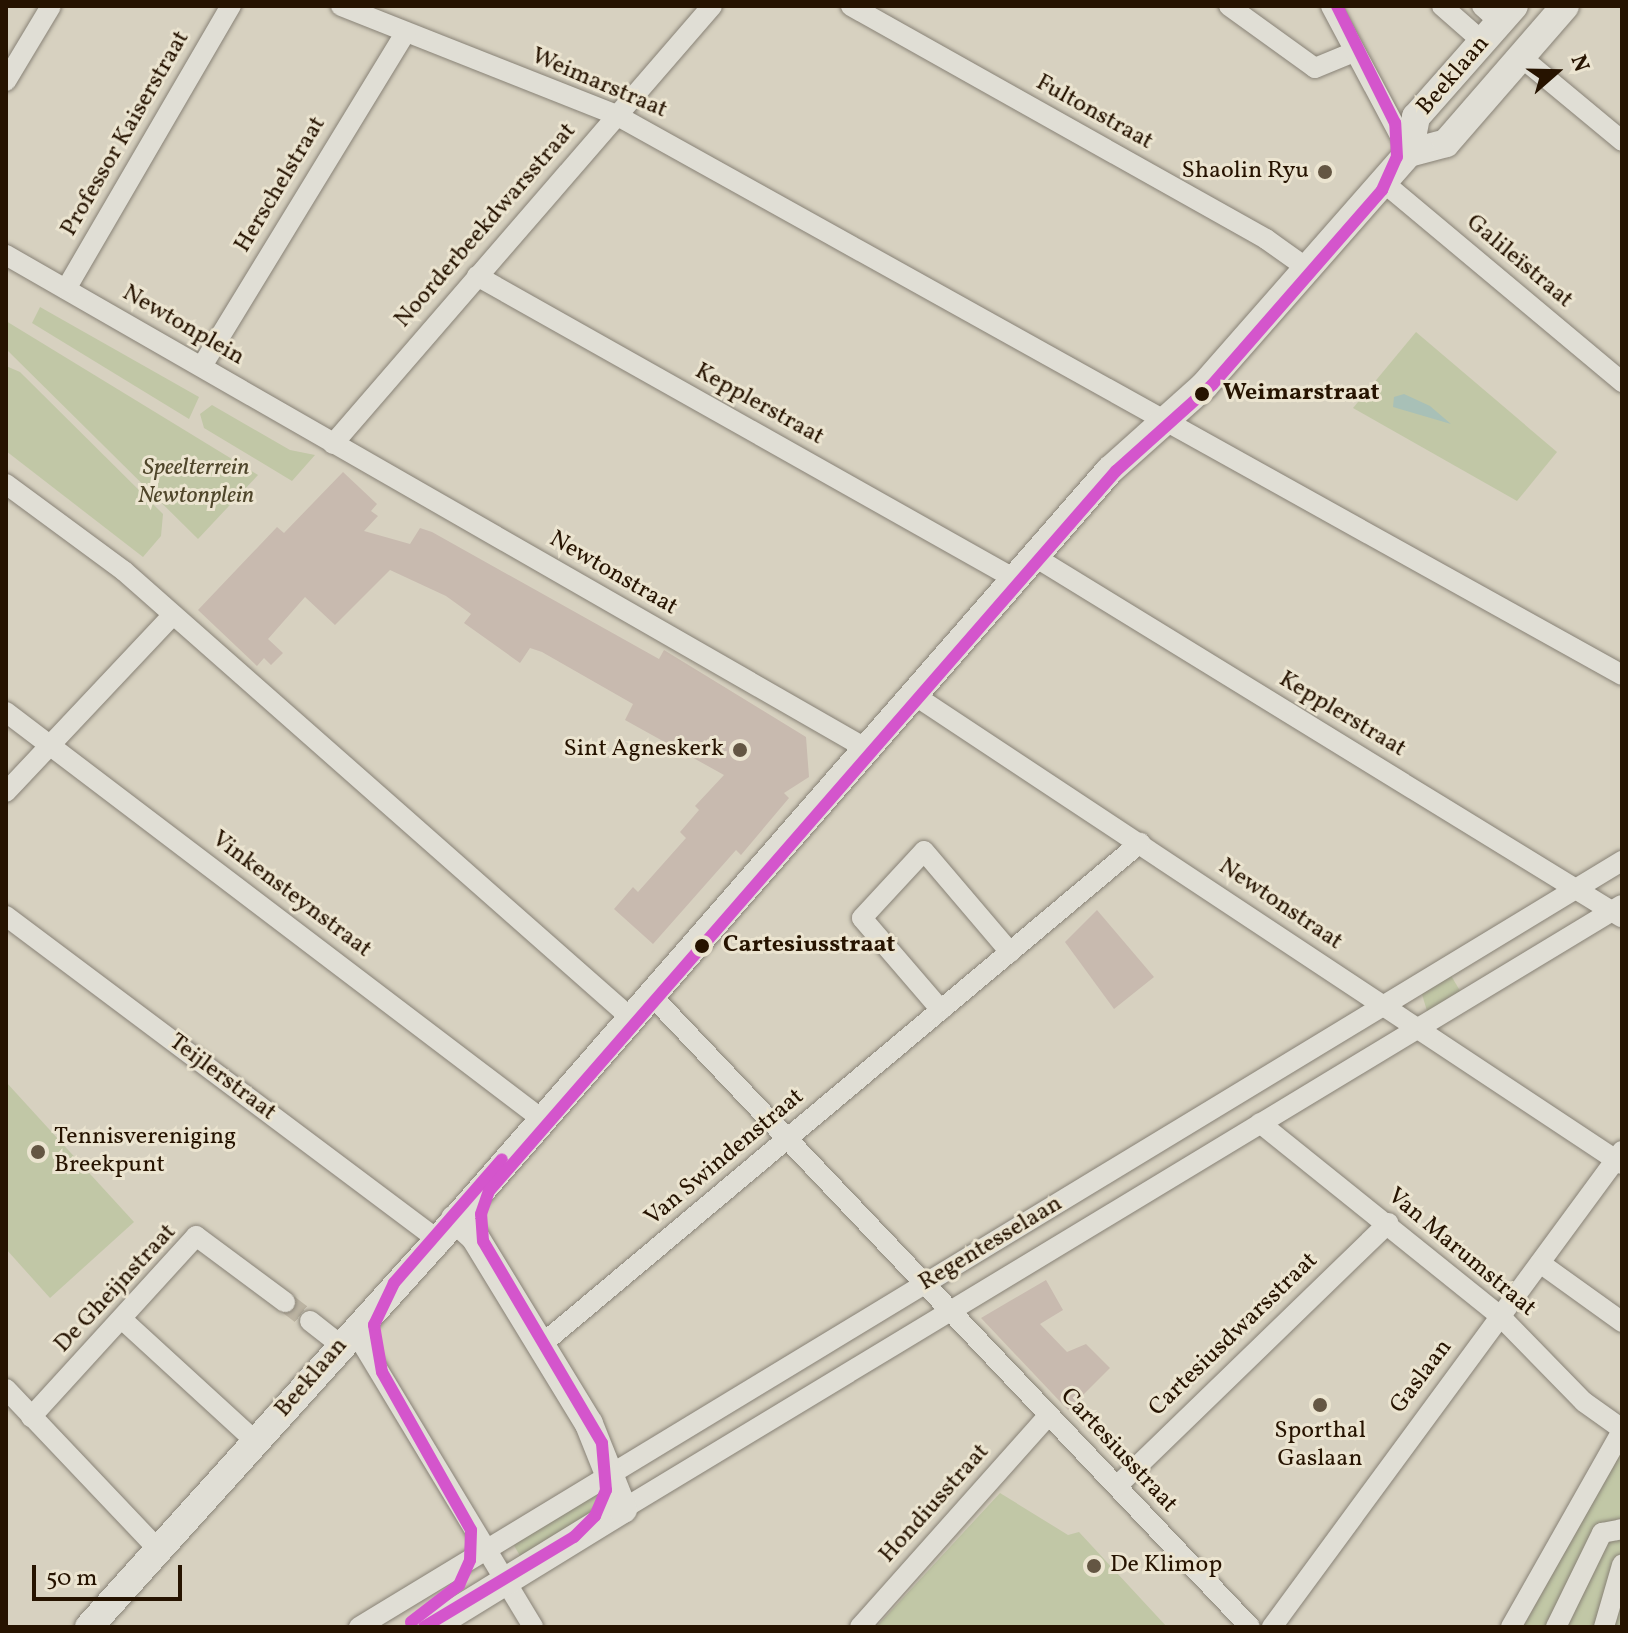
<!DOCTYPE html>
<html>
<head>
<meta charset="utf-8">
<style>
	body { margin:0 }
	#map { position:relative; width:1628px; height:1633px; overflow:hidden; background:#d7d1c0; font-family:Vollkorn,serif }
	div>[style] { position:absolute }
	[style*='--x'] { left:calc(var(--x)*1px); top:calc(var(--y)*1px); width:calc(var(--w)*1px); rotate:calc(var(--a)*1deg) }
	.green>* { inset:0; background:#c1c7a6 }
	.water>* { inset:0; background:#a8c0b7 }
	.building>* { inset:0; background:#c8baaf }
	.street-tunnel>* { height:20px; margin-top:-10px; transform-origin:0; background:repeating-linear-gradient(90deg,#bcb4a3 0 20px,transparent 0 30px) }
	.roads { filter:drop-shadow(0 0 2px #888276) drop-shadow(0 0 2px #888276) }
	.street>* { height:20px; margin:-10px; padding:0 10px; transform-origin:10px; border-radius:10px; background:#e0ded5 }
	.secondary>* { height:28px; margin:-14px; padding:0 14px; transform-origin:14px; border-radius:14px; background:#e0ded5 }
	.tram-1>* { height:12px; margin:-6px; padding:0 6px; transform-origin:6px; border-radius:6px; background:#d455cc }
	.dots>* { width:22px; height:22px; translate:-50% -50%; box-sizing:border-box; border:4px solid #ebe4d0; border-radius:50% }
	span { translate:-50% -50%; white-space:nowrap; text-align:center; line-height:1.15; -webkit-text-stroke:6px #ebe4d0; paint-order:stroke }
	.street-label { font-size:24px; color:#261300 }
	.poi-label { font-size:24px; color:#261300 }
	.right { translate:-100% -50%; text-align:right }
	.left { translate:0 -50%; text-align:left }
	.stop-label { font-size:24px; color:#261300; font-weight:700 }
	.park-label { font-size:24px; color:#4f462b; font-style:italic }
	.frame { position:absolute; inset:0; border:8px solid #261300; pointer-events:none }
	.north { position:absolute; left:1516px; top:32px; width:80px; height:80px; -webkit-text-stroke:6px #ebe4d0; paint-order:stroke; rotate:70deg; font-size:22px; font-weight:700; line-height:32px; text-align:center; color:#261300 }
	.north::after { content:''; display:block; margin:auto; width:28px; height:36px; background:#261300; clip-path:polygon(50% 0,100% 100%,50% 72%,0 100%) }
	.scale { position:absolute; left:32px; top:1565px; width:150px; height:36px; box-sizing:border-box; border:4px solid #261300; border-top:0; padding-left:10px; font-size:24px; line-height:28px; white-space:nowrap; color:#261300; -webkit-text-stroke:6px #ebe4d0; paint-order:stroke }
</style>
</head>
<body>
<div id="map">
	<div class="green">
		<div style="clip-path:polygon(40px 307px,199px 397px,189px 419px,32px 323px)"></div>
		<div style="clip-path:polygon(6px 321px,173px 423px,258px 475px,198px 539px,6px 349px)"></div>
		<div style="clip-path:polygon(1416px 332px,1557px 452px,1517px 501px,1353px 408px)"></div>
		<div style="clip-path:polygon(6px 366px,20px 372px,163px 514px,161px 536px,143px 557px,6px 451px)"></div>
		<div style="clip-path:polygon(212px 405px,290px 450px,315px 455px,292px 481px,204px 428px,200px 414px)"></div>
		<div style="clip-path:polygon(1450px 974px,1462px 994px,1427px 1011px,1421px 991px)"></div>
		<div style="clip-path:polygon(6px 1082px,134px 1222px,50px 1298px,6px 1249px)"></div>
		<div style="clip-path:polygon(1622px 1449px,1622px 1627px,1523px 1627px,1603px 1483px)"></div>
		<div style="clip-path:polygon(599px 1489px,602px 1498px,590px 1519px,524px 1563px,511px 1540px)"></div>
		<div style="clip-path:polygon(1000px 1493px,1068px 1535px,1079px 1532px,1167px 1627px,876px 1627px)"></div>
	</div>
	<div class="water">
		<div style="clip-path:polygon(1404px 394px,1430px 406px,1451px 424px,1393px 407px,1394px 397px)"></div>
	</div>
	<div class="building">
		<div style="clip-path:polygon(343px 472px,377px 504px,371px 511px,378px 516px,364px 531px,410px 544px,420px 528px,432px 532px,659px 659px,664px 650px,806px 737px,809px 777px,784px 793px,789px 798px,741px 855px,736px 850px,653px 944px,614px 909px,633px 887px,638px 892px,686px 838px,680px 832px,699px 810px,695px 806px,724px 775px,625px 720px,633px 704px,542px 652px,530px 648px,520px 663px,464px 623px,471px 614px,446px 596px,390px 570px,335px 625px,305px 597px,268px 639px,283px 653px,271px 665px,264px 658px,257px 666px,198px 610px,277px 527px,284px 533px)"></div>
		<div style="clip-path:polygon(1097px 910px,1154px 977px,1114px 1009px,1065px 942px)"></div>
		<div style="clip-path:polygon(1046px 1280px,1063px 1310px,1040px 1324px,1067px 1352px,1086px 1344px,1110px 1368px,1068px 1410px,981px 1318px)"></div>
	</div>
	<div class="street-tunnel">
		<div style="--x:285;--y:1302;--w:31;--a:37"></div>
	</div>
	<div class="roads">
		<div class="street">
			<div style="--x:341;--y:6;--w:296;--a:21.6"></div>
			<div style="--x:616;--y:115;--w:1151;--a:29.1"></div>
			<div style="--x:851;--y:6;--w:476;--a:29.3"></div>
			<div style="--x:1266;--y:239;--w:52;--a:35.5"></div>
			<div style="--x:1229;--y:6;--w:106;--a:35.8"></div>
			<div style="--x:1315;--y:68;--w:42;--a:-22.3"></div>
			<div style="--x:1331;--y:6;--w:166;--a:62"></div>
			<div style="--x:1442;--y:6;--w:55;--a:41.3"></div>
			<div style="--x:1482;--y:6;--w:24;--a:42"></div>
			<div style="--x:1521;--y:57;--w:131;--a:39.7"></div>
			<div style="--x:6;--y:81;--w:87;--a:-59"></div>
			<div style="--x:1383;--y:182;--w:312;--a:39.9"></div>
			<div style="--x:6;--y:255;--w:993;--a:29.85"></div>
			<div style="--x:477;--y:276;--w:617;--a:29.39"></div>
			<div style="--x:66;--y:289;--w:328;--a:-59.8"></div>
			<div style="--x:202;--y:366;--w:391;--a:-58.6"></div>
			<div style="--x:333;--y:444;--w:579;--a:-49.13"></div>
			<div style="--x:6;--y:484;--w:147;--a:36.4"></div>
			<div style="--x:124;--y:571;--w:677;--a:41.41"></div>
			<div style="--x:1035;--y:557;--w:688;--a:31.56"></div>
			<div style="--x:914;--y:695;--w:849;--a:33.52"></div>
			<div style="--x:6;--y:712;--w:674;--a:37.23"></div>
			<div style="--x:6;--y:792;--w:242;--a:-46.7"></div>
			<div style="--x:6;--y:916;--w:540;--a:36.87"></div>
			<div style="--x:652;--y:996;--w:869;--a:46.54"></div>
			<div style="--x:941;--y:1010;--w:121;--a:-130.7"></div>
			<div style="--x:862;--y:918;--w:91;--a:-47.2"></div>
			<div style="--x:924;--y:851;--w:133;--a:49.6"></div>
			<div style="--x:1260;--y:1123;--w:308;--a:38.8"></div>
			<div style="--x:1500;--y:1316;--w:120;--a:45.7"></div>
			<div style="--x:1584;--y:1402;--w:47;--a:35.4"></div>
			<div style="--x:1540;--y:1263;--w:101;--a:35.7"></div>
			<div style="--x:124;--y:1321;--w:179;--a:42.5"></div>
			<div style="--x:310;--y:1321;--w:39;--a:38"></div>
			<div style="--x:354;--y:1330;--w:347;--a:58.9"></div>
			<div style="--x:541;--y:1345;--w:782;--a:-39.97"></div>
			<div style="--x:6;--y:1389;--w:219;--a:46.5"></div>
			<div style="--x:31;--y:1417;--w:245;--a:-47.6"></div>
			<div style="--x:196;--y:1236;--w:111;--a:36.6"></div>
			<div style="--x:1117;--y:1486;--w:378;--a:-44.1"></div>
			<div style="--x:623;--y:1509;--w:1167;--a:-31.16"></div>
			<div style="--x:359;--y:1627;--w:1477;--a:-31.24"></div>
			<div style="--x:860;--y:1627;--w:284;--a:-48.3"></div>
			<div style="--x:1272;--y:1627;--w:591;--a:-53.67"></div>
			<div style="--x:1511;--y:1627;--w:225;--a:-60.5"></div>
			<div style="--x:1556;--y:1627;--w:105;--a:-63.9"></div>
			<div style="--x:1602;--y:1533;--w:20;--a:-11"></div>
			<div style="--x:1604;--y:1627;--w:65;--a:-73.8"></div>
		</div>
		<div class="secondary">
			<div style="--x:1409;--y:153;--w:37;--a:-79"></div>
			<div style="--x:1416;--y:117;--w:148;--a:-48.6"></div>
			<div style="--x:89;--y:1627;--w:521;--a:-47.96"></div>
			<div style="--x:438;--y:1240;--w:1022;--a:-48.89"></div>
			<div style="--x:1110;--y:470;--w:126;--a:-41.8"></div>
			<div style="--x:1204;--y:386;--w:310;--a:-48.7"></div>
			<div style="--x:1409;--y:153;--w:38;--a:-15"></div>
			<div style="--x:1446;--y:143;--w:181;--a:-49"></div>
			<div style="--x:431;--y:1627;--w:225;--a:-31.6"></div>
			<div style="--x:623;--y:1509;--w:92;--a:-111.8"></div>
			<div style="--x:589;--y:1424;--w:219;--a:-121.4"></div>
			<div style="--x:475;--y:1237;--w:27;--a:-138"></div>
		</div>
	</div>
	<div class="tram-1">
		<div style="--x:411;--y:1622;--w:61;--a:-37.6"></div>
		<div style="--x:459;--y:1585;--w:27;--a:-66"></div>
		<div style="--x:470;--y:1560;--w:30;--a:-88"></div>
		<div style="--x:471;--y:1530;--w:181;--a:-119.4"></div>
		<div style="--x:382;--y:1372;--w:48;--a:-99.7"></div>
		<div style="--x:374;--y:1325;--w:47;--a:-64.5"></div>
		<div style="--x:394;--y:1283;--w:164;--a:-48.9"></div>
		<div style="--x:424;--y:1627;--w:175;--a:-31"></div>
		<div style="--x:574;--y:1537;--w:30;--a:-45"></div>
		<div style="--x:595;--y:1516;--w:28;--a:-67"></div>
		<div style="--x:606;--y:1490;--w:47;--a:-94.9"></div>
		<div style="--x:602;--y:1443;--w:234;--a:-120.5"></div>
		<div style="--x:483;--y:1241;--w:27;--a:-94"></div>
		<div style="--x:481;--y:1214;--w:24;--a:-71"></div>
		<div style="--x:489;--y:1191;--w:955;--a:-48.95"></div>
		<div style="--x:1116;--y:471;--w:129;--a:-41.9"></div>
		<div style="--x:1212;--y:385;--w:259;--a:-48.9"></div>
		<div style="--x:1382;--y:190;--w:36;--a:-66"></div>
		<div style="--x:1397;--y:157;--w:34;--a:-93"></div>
		<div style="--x:1395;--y:123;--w:131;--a:-116.4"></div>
	</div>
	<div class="dots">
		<div style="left:1325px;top:172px;background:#645643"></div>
		<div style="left:1202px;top:394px;background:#261300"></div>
		<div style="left:740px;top:750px;background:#645643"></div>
		<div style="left:702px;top:946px;background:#261300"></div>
		<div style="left:38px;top:1152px;background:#645643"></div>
		<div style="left:1320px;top:1405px;background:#645643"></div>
		<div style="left:1094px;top:1566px;background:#645643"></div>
	</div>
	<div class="street-label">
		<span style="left:1454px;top:76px;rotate:-49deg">Beeklaan</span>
		<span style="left:599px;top:84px;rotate:23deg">Weimarstraat</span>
		<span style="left:1094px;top:113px;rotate:29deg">Fultonstraat</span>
		<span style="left:126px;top:134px;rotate:-60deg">Professor Kaiserstraat</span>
		<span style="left:281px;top:185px;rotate:-59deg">Herschelstraat</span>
		<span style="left:486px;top:226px;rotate:-49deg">Noorderbeekdwarsstraat</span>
		<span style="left:1519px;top:262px;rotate:40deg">Galileïstraat</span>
		<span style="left:183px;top:326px;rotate:30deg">Newtonplein</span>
		<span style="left:759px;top:405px;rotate:29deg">Kepplerstraat</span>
		<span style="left:613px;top:574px;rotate:30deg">Newtonstraat</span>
		<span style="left:1342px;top:715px;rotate:31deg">Kepplerstraat</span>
		<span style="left:291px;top:895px;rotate:37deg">Vinkensteynstraat</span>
		<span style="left:1280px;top:905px;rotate:34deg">Newtonstraat</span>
		<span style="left:222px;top:1078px;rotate:37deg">Teijlerstraat</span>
		<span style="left:725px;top:1158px;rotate:-40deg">Van Swindenstraat</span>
		<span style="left:991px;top:1244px;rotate:-31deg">Regentesselaan</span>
		<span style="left:1461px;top:1253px;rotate:40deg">Van Marumstraat</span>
		<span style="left:116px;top:1289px;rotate:-47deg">De Gheijnstraat</span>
		<span style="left:1234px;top:1335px;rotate:-44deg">Cartesiusdwarsstraat</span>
		<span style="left:1422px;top:1377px;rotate:-53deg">Gaslaan</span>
		<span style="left:312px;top:1378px;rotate:-49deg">Beeklaan</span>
		<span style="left:1118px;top:1451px;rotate:47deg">Cartesiusstraat</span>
		<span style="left:935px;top:1504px;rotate:-48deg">Hondiusstraat</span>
	</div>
	<div class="poi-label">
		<span class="right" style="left:1309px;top:172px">Shaolin Ryu</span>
		<span class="right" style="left:724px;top:750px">Sint Agneskerk</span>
		<span class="left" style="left:54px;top:1152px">Tennisvereniging<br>Breekpunt</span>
		<span style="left:1320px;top:1446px">Sporthal<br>Gaslaan</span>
		<span class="left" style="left:1110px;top:1566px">De Klimop</span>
	</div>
	<div class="stop-label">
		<span class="left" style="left:1223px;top:394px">Weimarstraat</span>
		<span class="left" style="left:723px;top:946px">Cartesiusstraat</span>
	</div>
	<div class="park-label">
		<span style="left:196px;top:483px">Speelterrein<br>Newtonplein</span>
	</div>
	<div class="frame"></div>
	<div class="north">N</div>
	<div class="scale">50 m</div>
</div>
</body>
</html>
